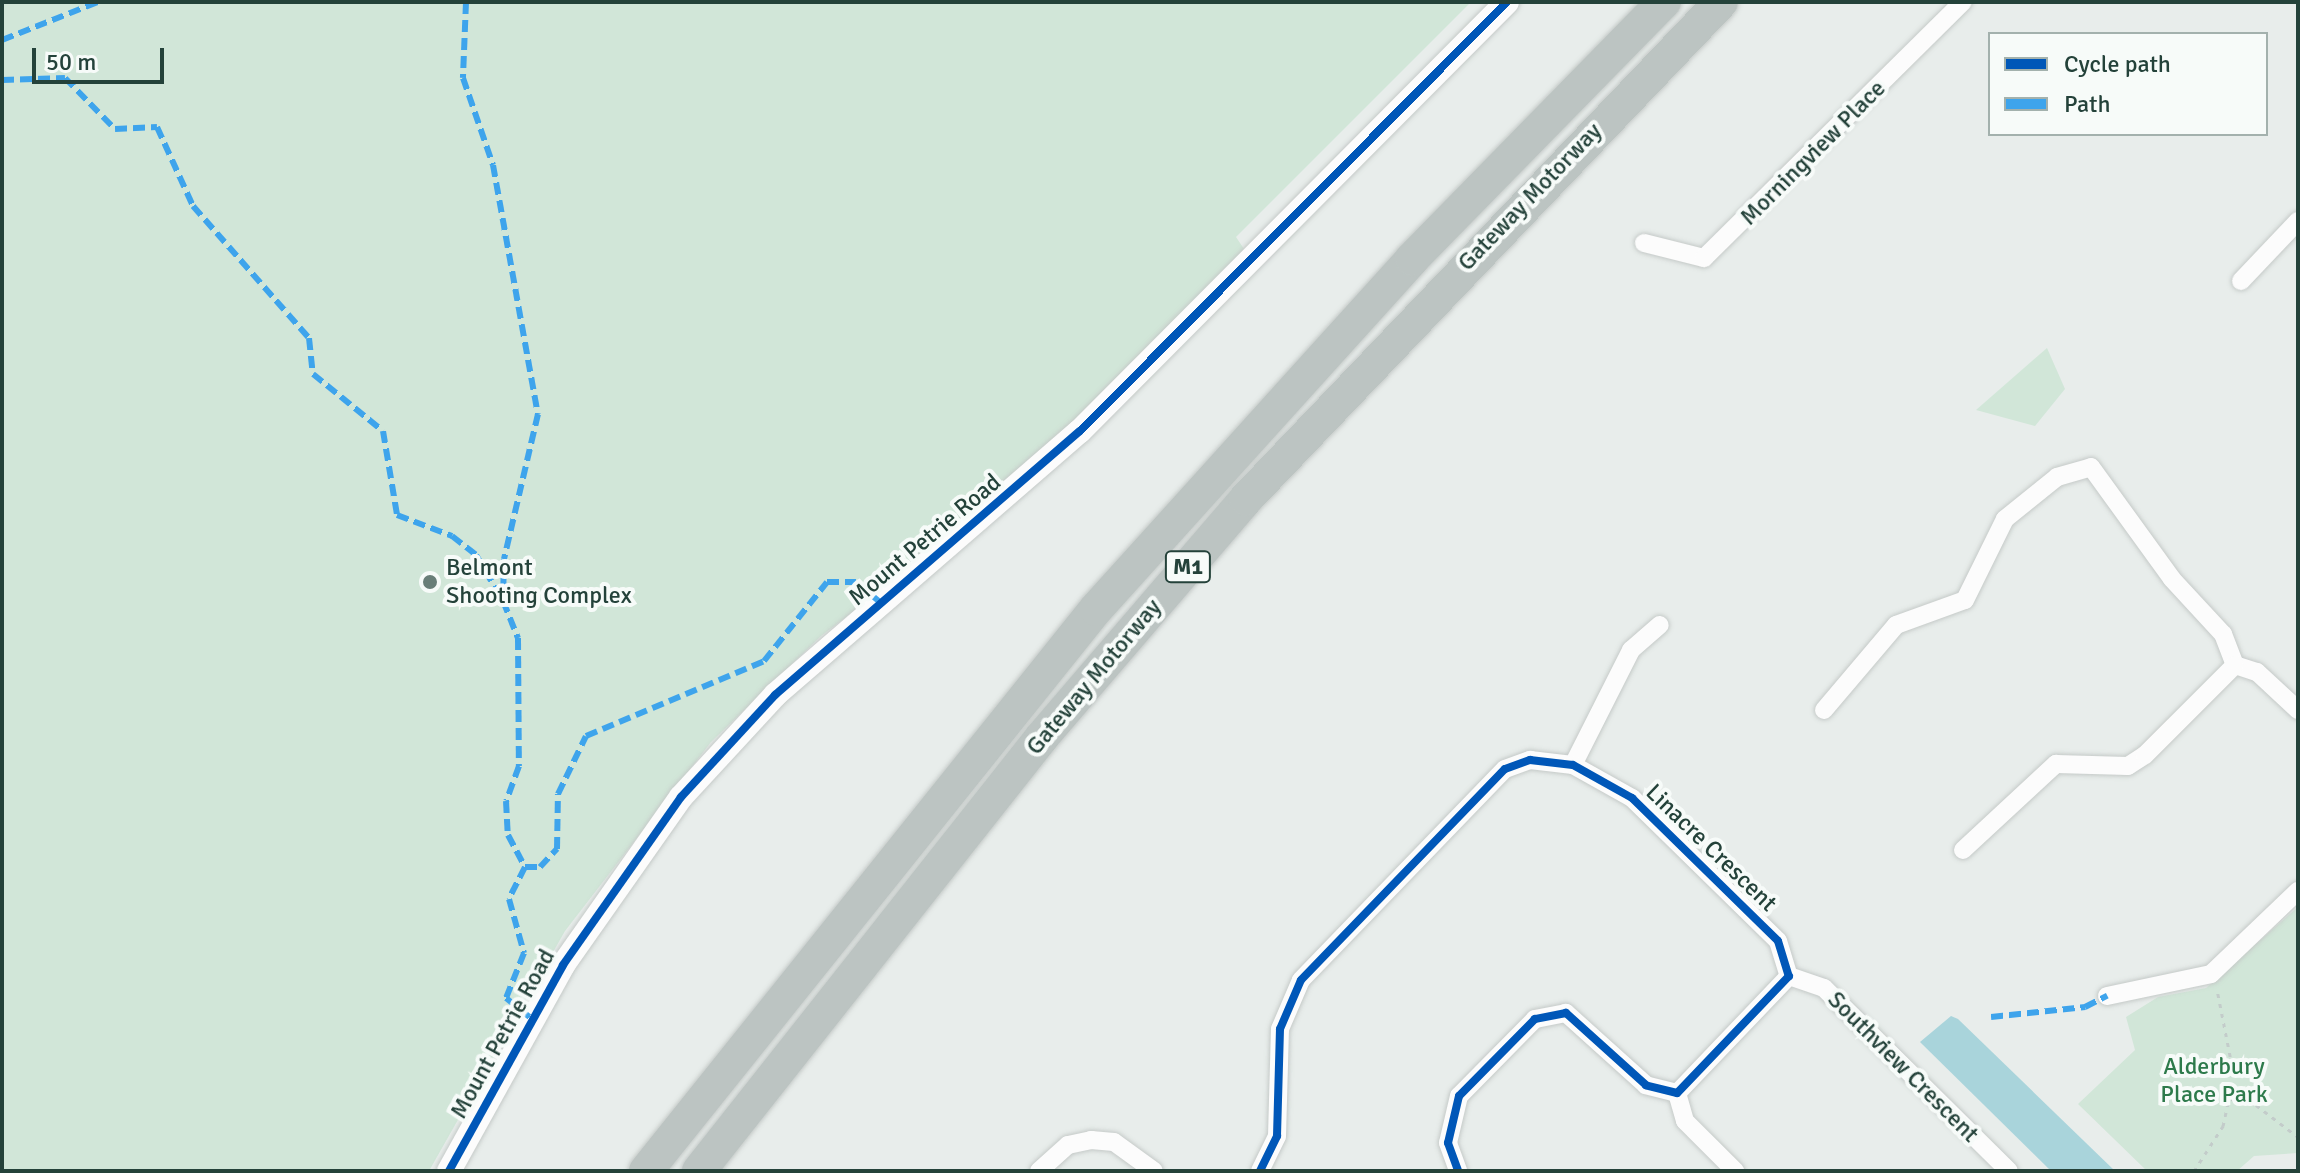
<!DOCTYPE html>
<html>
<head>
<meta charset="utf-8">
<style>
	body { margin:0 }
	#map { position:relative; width:2300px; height:1173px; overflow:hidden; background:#e8edeb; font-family:Signika,sans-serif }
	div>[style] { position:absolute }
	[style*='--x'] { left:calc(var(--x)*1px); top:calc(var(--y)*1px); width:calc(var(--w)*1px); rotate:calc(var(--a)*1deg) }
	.green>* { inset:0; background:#d1e6d8 }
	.water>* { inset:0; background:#a9d4db }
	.path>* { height:3px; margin-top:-1.5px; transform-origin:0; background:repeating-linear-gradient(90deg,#c3ccca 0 4px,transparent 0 10px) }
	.roads { filter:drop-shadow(0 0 2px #c5cac8) drop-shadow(0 0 2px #c5cac8) }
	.minor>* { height:18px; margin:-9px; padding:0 9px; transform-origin:9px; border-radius:9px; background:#fcfcfc }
	.tertiary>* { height:24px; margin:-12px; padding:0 12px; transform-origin:12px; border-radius:12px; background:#fcfcfc }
	.motorway>* { height:34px; margin:-17px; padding:0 17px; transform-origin:17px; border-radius:17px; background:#bcc4c2 }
	.quiet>* { height:6px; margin-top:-3px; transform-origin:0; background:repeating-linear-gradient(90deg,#3ea4ec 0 12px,transparent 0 18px) }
	.cycleway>* { height:8px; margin:-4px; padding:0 4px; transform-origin:4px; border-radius:4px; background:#0057b8 }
	.dots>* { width:22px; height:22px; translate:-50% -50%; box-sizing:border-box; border:4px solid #f7fbf9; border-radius:50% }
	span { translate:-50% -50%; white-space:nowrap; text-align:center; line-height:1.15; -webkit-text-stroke:8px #f7fbf9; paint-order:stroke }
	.shield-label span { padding:2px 6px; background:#f7fbf9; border:2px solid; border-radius:6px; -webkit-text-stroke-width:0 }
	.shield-label { font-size:22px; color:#24423a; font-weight:700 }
	.street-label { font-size:24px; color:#24423a }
	.poi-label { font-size:24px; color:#24423a }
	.left { translate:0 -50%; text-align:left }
	.park-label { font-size:24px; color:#2d7a4b }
	.frame { position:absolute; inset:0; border:4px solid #24423a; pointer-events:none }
	.legend { position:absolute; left:1988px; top:32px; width:280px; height:104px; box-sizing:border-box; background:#f7fbf9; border:2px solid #a3b1ad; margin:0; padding:10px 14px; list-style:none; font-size:24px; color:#24423a }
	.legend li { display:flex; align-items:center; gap:16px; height:40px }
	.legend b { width:40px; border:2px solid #a3b1ad }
	.scale { position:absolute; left:32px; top:48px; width:132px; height:36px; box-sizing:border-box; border:4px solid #24423a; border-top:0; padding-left:10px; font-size:24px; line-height:28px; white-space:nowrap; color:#24423a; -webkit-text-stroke:6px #f7fbf9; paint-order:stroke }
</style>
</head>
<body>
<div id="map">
	<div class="green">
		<div style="clip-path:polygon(2px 2px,1471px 2px,1236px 237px,1244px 249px,1078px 418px,900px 576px,821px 636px,711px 742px,565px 931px,429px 1171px,2px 1171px)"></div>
		<div style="clip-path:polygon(2047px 348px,2065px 389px,2035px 426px,1976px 410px)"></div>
		<div style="clip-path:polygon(2298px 907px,2298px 1153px,2254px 1156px,2237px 1171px,2147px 1171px,2078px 1104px,2135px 1050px,2126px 1017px,2158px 997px,2206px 988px)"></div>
	</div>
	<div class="water">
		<div style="clip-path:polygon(1951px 1016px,1958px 1019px,2115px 1171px,2051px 1171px,1920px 1042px)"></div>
	</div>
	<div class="path">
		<div style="--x:2231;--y:1099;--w:26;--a:13"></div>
		<div style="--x:2256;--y:1105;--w:53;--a:37.3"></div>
		<div style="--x:2194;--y:1171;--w:54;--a:-57.2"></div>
		<div style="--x:2223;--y:1126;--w:51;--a:-77.6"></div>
		<div style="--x:2234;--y:1076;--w:89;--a:-101.1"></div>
	</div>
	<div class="roads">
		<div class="minor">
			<div style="--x:1644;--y:243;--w:62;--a:14"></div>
			<div style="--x:1704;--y:258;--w:364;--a:-44.7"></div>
			<div style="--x:2241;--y:281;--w:83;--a:-46.5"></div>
			<div style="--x:1824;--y:710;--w:111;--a:-49.7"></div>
			<div style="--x:1896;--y:625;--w:73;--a:-19.9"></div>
			<div style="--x:1965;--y:600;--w:90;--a:-63.7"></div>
			<div style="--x:2005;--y:519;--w:67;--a:-38.9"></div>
			<div style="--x:2057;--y:477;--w:35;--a:-16"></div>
			<div style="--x:2091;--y:467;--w:138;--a:54.1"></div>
			<div style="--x:2172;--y:579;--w:75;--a:47.2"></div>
			<div style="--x:2223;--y:634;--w:33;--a:69"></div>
			<div style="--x:2235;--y:665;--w:23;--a:18"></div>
			<div style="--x:2257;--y:672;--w:56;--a:42.8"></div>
			<div style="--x:1573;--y:765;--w:129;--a:-63.2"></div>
			<div style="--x:1631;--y:650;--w:38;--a:-41"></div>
			<div style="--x:1963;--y:850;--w:127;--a:-42.8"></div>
			<div style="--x:2056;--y:764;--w:72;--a:1.6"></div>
			<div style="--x:2128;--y:766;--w:20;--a:-33"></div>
			<div style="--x:2145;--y:755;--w:127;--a:-45"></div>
			<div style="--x:1789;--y:976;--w:37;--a:19"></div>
			<div style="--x:1824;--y:988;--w:260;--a:44.7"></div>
			<div style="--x:2107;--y:996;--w:106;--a:-11.9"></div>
			<div style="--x:2211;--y:974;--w:120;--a:-43.7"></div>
			<div style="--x:1677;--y:1093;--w:29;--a:74"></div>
			<div style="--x:1685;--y:1121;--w:71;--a:45"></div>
			<div style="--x:1039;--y:1171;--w:39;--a:-42"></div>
			<div style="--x:1068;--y:1145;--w:24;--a:-12"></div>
			<div style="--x:1091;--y:1140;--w:23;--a:5"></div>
			<div style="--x:1114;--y:1142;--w:49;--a:35.9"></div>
			<div style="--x:1260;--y:1171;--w:39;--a:-64"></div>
			<div style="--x:1277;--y:1136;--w:107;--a:-88.4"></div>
			<div style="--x:1280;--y:1029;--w:53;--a:-66.8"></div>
			<div style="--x:1301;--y:980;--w:293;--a:-46"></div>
			<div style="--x:1505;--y:769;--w:27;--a:-20"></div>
			<div style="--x:1530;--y:760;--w:43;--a:6.6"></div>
			<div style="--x:1573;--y:765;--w:68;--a:29.2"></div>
			<div style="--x:1632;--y:798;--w:204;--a:44.4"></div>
			<div style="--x:1778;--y:941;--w:37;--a:73"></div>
			<div style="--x:1789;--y:976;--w:162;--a:133.7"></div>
			<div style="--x:1677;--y:1093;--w:32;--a:-166"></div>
			<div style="--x:1646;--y:1085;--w:108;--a:-138"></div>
			<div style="--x:1566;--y:1013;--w:32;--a:169"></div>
			<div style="--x:1535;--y:1019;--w:108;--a:134.6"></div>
			<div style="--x:1459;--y:1096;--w:48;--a:103.2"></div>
			<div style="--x:1448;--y:1143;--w:30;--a:70"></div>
		</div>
		<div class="tertiary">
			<div style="--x:449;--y:1171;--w:235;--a:-61"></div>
			<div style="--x:563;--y:965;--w:205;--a:-54.9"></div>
			<div style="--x:681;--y:797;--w:139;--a:-47.3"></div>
			<div style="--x:775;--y:695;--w:403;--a:-40.9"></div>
			<div style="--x:1080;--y:431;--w:605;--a:-45.13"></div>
		</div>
		<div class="motorway">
			<div style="--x:646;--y:1171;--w:720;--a:-51.32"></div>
			<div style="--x:1096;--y:609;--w:472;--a:-47.9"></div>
			<div style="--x:1412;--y:259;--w:360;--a:-45.6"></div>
			<div style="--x:699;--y:1171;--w:553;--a:-51.68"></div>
			<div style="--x:1042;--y:737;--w:313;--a:-49.4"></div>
			<div style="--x:1246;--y:499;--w:687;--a:-46.3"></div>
		</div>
	</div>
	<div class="quiet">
		<div style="--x:466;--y:2;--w:76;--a:92.3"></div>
		<div style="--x:463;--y:78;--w:92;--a:71"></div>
		<div style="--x:493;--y:165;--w:253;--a:79.8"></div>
		<div style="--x:538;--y:414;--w:149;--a:103.2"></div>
		<div style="--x:504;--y:559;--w:42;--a:91.4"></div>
		<div style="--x:503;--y:601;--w:40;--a:68"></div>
		<div style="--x:518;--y:638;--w:128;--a:89.6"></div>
		<div style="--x:519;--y:766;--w:37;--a:110"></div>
		<div style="--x:506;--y:801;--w:34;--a:87"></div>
		<div style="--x:508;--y:835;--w:36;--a:62"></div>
		<div style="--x:525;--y:867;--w:15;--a:0"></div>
		<div style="--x:540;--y:867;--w:25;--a:-47"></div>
		<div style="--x:557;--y:849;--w:55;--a:-89"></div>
		<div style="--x:558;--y:794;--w:64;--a:-64.2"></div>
		<div style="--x:586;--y:736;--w:193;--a:-22.8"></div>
		<div style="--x:764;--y:661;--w:101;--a:-51.4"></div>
		<div style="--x:827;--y:582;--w:29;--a:0"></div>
		<div style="--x:856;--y:582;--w:33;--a:40"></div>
		<div style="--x:2;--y:40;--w:103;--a:-21.6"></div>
		<div style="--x:2;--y:80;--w:63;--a:-1.8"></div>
		<div style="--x:65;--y:78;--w:71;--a:45.6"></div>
		<div style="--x:115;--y:129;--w:42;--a:-2.7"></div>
		<div style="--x:157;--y:127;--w:87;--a:65.5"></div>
		<div style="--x:193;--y:206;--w:176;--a:48.7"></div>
		<div style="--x:309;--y:338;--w:36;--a:84"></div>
		<div style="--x:313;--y:374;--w:90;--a:39.2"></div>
		<div style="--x:383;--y:431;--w:85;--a:80.5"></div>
		<div style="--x:397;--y:515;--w:59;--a:20.9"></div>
		<div style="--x:452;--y:536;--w:31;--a:38"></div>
		<div style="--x:476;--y:555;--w:53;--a:59.6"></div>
		<div style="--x:525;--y:867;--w:36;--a:117"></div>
		<div style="--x:509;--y:899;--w:56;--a:74.5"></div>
		<div style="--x:524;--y:953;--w:48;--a:111.8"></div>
		<div style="--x:506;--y:998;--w:35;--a:39"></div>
		<div style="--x:1991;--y:1017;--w:95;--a:-6.1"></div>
		<div style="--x:2085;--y:1007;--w:25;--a:-27"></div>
	</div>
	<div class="cycleway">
		<div style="--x:449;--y:1171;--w:235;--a:-61"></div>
		<div style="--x:563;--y:965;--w:205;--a:-54.9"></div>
		<div style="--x:681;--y:797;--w:139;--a:-47.3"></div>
		<div style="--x:775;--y:695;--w:403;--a:-40.9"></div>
		<div style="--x:1080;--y:431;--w:605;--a:-45.13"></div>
		<div style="--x:1260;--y:1171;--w:39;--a:-64"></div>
		<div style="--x:1277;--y:1136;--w:107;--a:-88.4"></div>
		<div style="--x:1280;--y:1029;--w:53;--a:-66.8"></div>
		<div style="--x:1301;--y:980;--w:293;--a:-46"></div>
		<div style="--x:1505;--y:769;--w:27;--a:-20"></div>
		<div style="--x:1530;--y:760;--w:43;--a:6.6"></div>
		<div style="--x:1573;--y:765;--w:68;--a:29.2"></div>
		<div style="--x:1632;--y:798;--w:204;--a:44.4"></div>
		<div style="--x:1778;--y:941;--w:37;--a:73"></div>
		<div style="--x:1789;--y:976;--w:162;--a:133.7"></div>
		<div style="--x:1677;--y:1093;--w:32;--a:-166"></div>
		<div style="--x:1646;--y:1085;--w:108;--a:-138"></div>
		<div style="--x:1566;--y:1013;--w:32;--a:169"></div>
		<div style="--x:1535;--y:1019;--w:108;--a:134.6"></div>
		<div style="--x:1459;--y:1096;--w:48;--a:103.2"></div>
		<div style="--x:1448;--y:1143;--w:30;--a:70"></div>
	</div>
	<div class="dots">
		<div style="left:430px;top:582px;background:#697e78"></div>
	</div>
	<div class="shield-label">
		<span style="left:1188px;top:567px">M1</span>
	</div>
	<div class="street-label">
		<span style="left:1813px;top:153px;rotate:-45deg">Morningview Place</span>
		<span style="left:1530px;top:197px;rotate:-46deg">Gateway Motorway</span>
		<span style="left:925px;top:540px;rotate:-40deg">Mount Petrie Road</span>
		<span style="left:1094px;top:677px;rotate:-50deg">Gateway Motorway</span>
		<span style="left:1711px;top:848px;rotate:44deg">Linacre Crescent</span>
		<span style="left:503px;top:1034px;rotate:-61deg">Mount Petrie Road</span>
		<span style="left:1903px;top:1067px;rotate:45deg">Southview Crescent</span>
	</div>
	<div class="poi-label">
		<span class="left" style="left:446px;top:582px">Belmont<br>Shooting Complex</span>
	</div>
	<div class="park-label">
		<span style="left:2214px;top:1081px">Alderbury<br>Place Park</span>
	</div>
	<div class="frame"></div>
	<ul class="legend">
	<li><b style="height:10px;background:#0057b8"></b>Cycle path</li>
	<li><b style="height:10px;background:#3ea4ec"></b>Path</li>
	</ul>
	<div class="scale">50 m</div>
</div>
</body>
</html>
